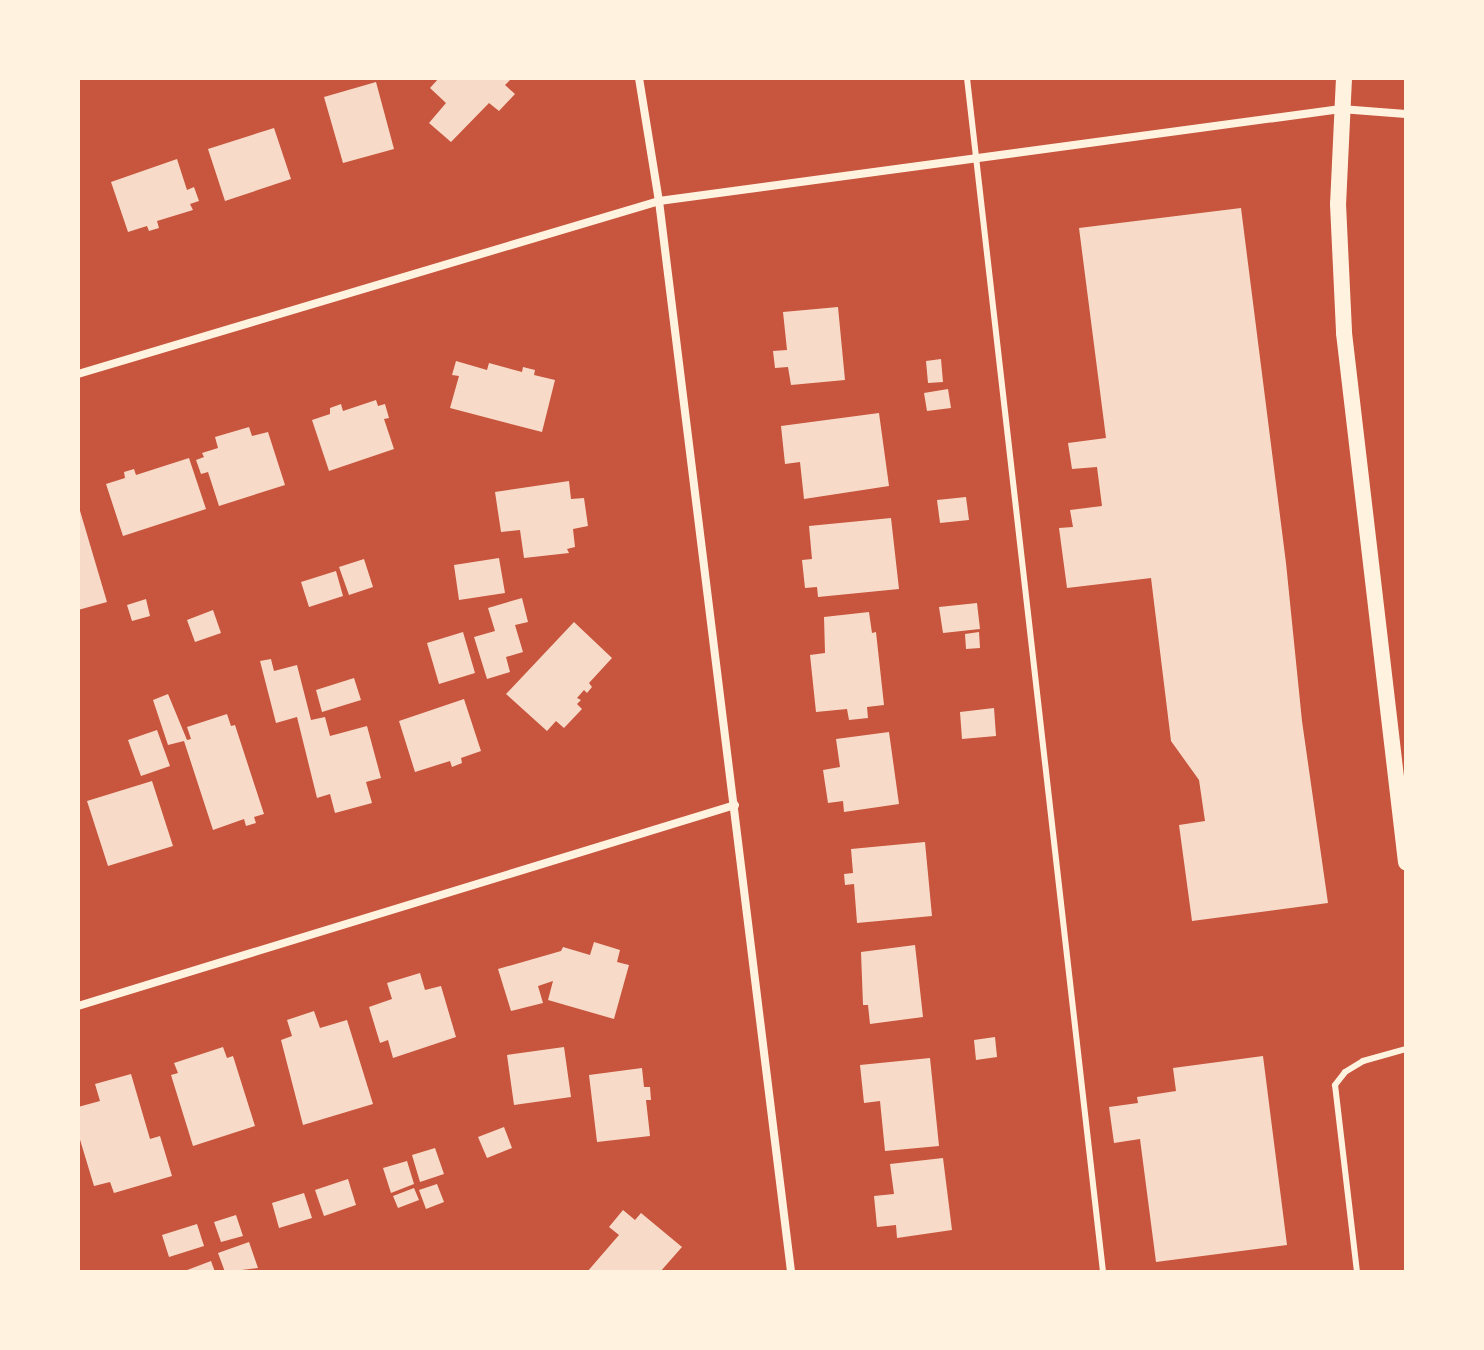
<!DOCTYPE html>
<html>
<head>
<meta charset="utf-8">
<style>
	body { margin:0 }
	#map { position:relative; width:1484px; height:1350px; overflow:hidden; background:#c8553d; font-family:Spectral,serif }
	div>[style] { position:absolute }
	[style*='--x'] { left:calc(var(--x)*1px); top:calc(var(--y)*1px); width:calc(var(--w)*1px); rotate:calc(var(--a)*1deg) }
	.building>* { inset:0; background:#f7dbc8 }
	.service>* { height:6px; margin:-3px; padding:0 3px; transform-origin:3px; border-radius:3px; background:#fff3e0 }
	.minor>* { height:8px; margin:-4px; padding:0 4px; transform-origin:4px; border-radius:4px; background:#fff3e0 }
	.secondary>* { height:16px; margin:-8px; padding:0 8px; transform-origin:8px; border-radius:8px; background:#fff3e0 }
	span { translate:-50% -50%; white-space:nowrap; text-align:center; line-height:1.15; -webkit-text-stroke:7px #fff3e0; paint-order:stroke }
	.frame { position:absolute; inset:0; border:80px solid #fff3e0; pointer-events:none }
</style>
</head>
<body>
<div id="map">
	<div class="building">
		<div style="clip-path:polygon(439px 78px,512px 78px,505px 85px,515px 94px,499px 111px,489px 103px,451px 142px,429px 123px,446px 103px,430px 88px)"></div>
		<div style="clip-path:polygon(376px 82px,394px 149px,343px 163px,324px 97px)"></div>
		<div style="clip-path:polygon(274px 128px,291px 179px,225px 201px,208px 149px)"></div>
		<div style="clip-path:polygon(177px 159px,187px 190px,194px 187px,199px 201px,190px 204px,193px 210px,157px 221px,159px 228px,149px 231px,147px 226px,128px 232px,111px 182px)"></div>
		<div style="clip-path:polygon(1241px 208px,1286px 563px,1302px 721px,1328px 903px,1192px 921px,1179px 825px,1205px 821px,1199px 780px,1171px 741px,1151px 578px,1067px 588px,1059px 528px,1073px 527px,1070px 510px,1102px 506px,1097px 467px,1072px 469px,1068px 443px,1106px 438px,1079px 228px)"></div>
		<div style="clip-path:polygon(838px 307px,845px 380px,791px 385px,788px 367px,775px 368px,773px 351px,787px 350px,783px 312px)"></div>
		<div style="clip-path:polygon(941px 359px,943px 382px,928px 383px,926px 361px)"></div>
		<div style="clip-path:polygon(456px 361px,487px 370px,489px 363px,522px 372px,523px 367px,535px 370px,534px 375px,555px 380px,542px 432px,450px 408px,459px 376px,452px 375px)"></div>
		<div style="clip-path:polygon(948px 389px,951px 408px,927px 411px,924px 393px)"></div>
		<div style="clip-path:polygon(376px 400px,378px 406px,385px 404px,389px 418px,384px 419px,394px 449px,329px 471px,312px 420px,330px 414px,330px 408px,341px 404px,343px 411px)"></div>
		<div style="clip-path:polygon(879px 413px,889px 486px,804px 499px,800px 462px,785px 464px,781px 426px)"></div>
		<div style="clip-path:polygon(249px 427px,252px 436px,268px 432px,285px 485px,219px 506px,208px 472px,201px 474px,196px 460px,204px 457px,202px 453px,218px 448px,215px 437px)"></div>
		<div style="clip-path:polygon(189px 458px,206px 509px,123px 536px,106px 484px,125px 478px,124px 472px,134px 469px,136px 475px)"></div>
		<div style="clip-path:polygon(569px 481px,571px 499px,584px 498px,588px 526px,573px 529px,575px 547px,567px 549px,569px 553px,524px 558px,520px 530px,501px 532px,495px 492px)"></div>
		<div style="clip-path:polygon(966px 497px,969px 520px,940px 523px,937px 500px)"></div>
		<div style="clip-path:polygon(78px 504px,107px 602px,78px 610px)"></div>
		<div style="clip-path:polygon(891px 518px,899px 589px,818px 597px,817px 587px,805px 588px,802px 560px,812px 559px,809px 526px)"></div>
		<div style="clip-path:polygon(499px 558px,505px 593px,459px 600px,454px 565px)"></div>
		<div style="clip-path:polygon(364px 559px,373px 587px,349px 595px,339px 567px)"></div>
		<div style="clip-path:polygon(336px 571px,343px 596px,309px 607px,301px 582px)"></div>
		<div style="clip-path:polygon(522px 598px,528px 622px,515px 625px,523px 652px,506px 657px,510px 672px,487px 679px,474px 637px,495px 631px,488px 608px)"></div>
		<div style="clip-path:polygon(146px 599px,150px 616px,132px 621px,127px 605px)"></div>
		<div style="clip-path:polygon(977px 603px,980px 629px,943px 633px,939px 607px)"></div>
		<div style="clip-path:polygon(213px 610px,221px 633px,195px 642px,187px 620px)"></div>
		<div style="clip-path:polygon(869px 612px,872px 633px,876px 632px,884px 705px,867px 707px,868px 718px,849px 720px,847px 709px,816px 712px,810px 655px,825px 653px,824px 617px)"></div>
		<div style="clip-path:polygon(574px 622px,612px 658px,589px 683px,592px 687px,587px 693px,584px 690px,577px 698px,581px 700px,577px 704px,582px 709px,564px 728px,556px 721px,547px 731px,506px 694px)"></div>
		<div style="clip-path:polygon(463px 632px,475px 673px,439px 684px,427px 643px)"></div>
		<div style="clip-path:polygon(979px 632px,980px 648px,966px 649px,965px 634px)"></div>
		<div style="clip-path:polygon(271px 659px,274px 671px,297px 665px,311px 720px,325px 717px,330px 736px,367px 726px,381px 778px,366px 782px,372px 803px,335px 813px,330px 794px,317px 798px,297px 717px,276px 723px,260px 661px)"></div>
		<div style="clip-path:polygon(354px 678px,361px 700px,322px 712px,316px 690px)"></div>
		<div style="clip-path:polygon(168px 694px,187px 740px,191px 739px,187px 727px,227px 714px,231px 726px,235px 725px,264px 814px,254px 817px,256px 823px,246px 826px,244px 819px,213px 830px,184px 741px,168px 745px,153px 700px)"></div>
		<div style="clip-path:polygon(464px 699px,481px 751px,461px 758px,462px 763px,452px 767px,450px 761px,415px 772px,399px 721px)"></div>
		<div style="clip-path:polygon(994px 708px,996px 736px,962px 739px,960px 712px)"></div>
		<div style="clip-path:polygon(157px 730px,170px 766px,141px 776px,128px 740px)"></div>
		<div style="clip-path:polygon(889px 732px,899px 804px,844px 812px,843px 801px,828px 803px,823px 770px,840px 767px,836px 739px)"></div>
		<div style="clip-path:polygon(152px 781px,173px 846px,108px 866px,87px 801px)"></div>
		<div style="clip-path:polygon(925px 842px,932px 916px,857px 923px,854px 884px,845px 885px,844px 874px,853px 873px,851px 849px)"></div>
		<div style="clip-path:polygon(594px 942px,620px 950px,617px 962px,629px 965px,614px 1019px,548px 1000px,553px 981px,538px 986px,543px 1003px,511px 1011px,498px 969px,561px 951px,563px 947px,590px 955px)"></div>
		<div style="clip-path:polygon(915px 945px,923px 1017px,870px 1024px,868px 1005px,863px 1005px,861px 952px)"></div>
		<div style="clip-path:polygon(420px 973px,425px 990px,441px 986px,456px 1037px,393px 1058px,388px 1040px,380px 1043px,369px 1007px,392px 999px,387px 983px)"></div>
		<div style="clip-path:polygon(314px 1011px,320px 1028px,347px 1020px,373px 1104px,303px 1125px,281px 1040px,292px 1036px,287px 1020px)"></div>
		<div style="clip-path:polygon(995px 1037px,997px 1057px,976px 1060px,974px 1040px)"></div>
		<div style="clip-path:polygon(223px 1047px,227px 1058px,233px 1056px,255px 1126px,193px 1146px,171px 1075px,178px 1073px,174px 1063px)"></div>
		<div style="clip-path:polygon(564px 1047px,571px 1097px,514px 1105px,507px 1055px)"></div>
		<div style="clip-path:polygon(1263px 1056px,1287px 1245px,1156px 1262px,1140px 1139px,1114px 1143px,1109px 1107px,1138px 1103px,1137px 1097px,1176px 1091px,1173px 1068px)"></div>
		<div style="clip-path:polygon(930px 1058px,939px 1146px,885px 1151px,880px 1101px,864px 1103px,860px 1065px)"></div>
		<div style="clip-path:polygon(642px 1068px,644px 1087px,650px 1087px,651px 1100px,646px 1100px,650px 1136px,597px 1142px,589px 1075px)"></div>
		<div style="clip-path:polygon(131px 1074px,150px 1139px,160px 1136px,172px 1176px,114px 1193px,110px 1182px,94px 1186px,78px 1133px,78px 1107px,100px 1101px,95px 1084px)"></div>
		<div style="clip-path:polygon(504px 1127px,512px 1148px,487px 1158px,478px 1137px)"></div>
		<div style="clip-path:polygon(435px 1148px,444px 1174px,420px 1182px,412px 1155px)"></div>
		<div style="clip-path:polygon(943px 1158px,952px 1230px,897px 1238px,896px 1225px,877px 1227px,874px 1196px,894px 1194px,890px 1164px)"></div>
		<div style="clip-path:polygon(407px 1161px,414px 1184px,391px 1193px,383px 1168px)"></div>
		<div style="clip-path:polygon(348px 1179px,356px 1205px,324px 1216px,315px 1190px)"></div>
		<div style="clip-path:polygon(437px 1184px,444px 1202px,426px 1209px,419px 1190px)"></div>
		<div style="clip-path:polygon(414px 1188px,419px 1200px,398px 1208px,393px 1196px)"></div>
		<div style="clip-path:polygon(304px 1193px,312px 1218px,279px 1228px,272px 1203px)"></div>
		<div style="clip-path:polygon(623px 1210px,635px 1220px,641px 1213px,682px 1247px,660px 1272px,587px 1272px,619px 1235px,609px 1227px)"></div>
		<div style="clip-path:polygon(236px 1215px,243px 1236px,221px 1242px,214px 1222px)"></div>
		<div style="clip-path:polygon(197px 1224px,204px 1246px,169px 1257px,162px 1235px)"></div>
		<div style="clip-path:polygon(249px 1242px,258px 1268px,225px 1272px,218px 1253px)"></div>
		<div style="clip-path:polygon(211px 1261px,215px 1272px,182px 1272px)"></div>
	</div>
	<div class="service">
		<div style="--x:967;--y:78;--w:1202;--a:83.5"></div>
		<div style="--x:1357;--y:1272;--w:188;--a:-96.7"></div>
		<div style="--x:1335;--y:1085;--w:16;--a:-52"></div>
		<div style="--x:1345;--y:1072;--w:21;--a:-31"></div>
		<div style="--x:1363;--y:1061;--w:45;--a:-15.6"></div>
	</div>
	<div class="minor">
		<div style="--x:639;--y:78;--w:125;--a:80.8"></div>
		<div style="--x:659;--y:201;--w:1079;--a:82.97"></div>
		<div style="--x:78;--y:374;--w:606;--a:-16.58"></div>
		<div style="--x:659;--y:201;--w:688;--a:-7.68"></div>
		<div style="--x:1341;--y:109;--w:65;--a:4.4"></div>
		<div style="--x:78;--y:1006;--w:687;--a:-17.01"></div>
	</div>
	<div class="secondary">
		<div style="--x:1344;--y:78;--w:126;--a:92.7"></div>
		<div style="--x:1338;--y:204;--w:129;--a:87.3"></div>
		<div style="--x:1344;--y:333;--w:533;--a:83.32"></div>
	</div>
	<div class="frame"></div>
</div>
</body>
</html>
